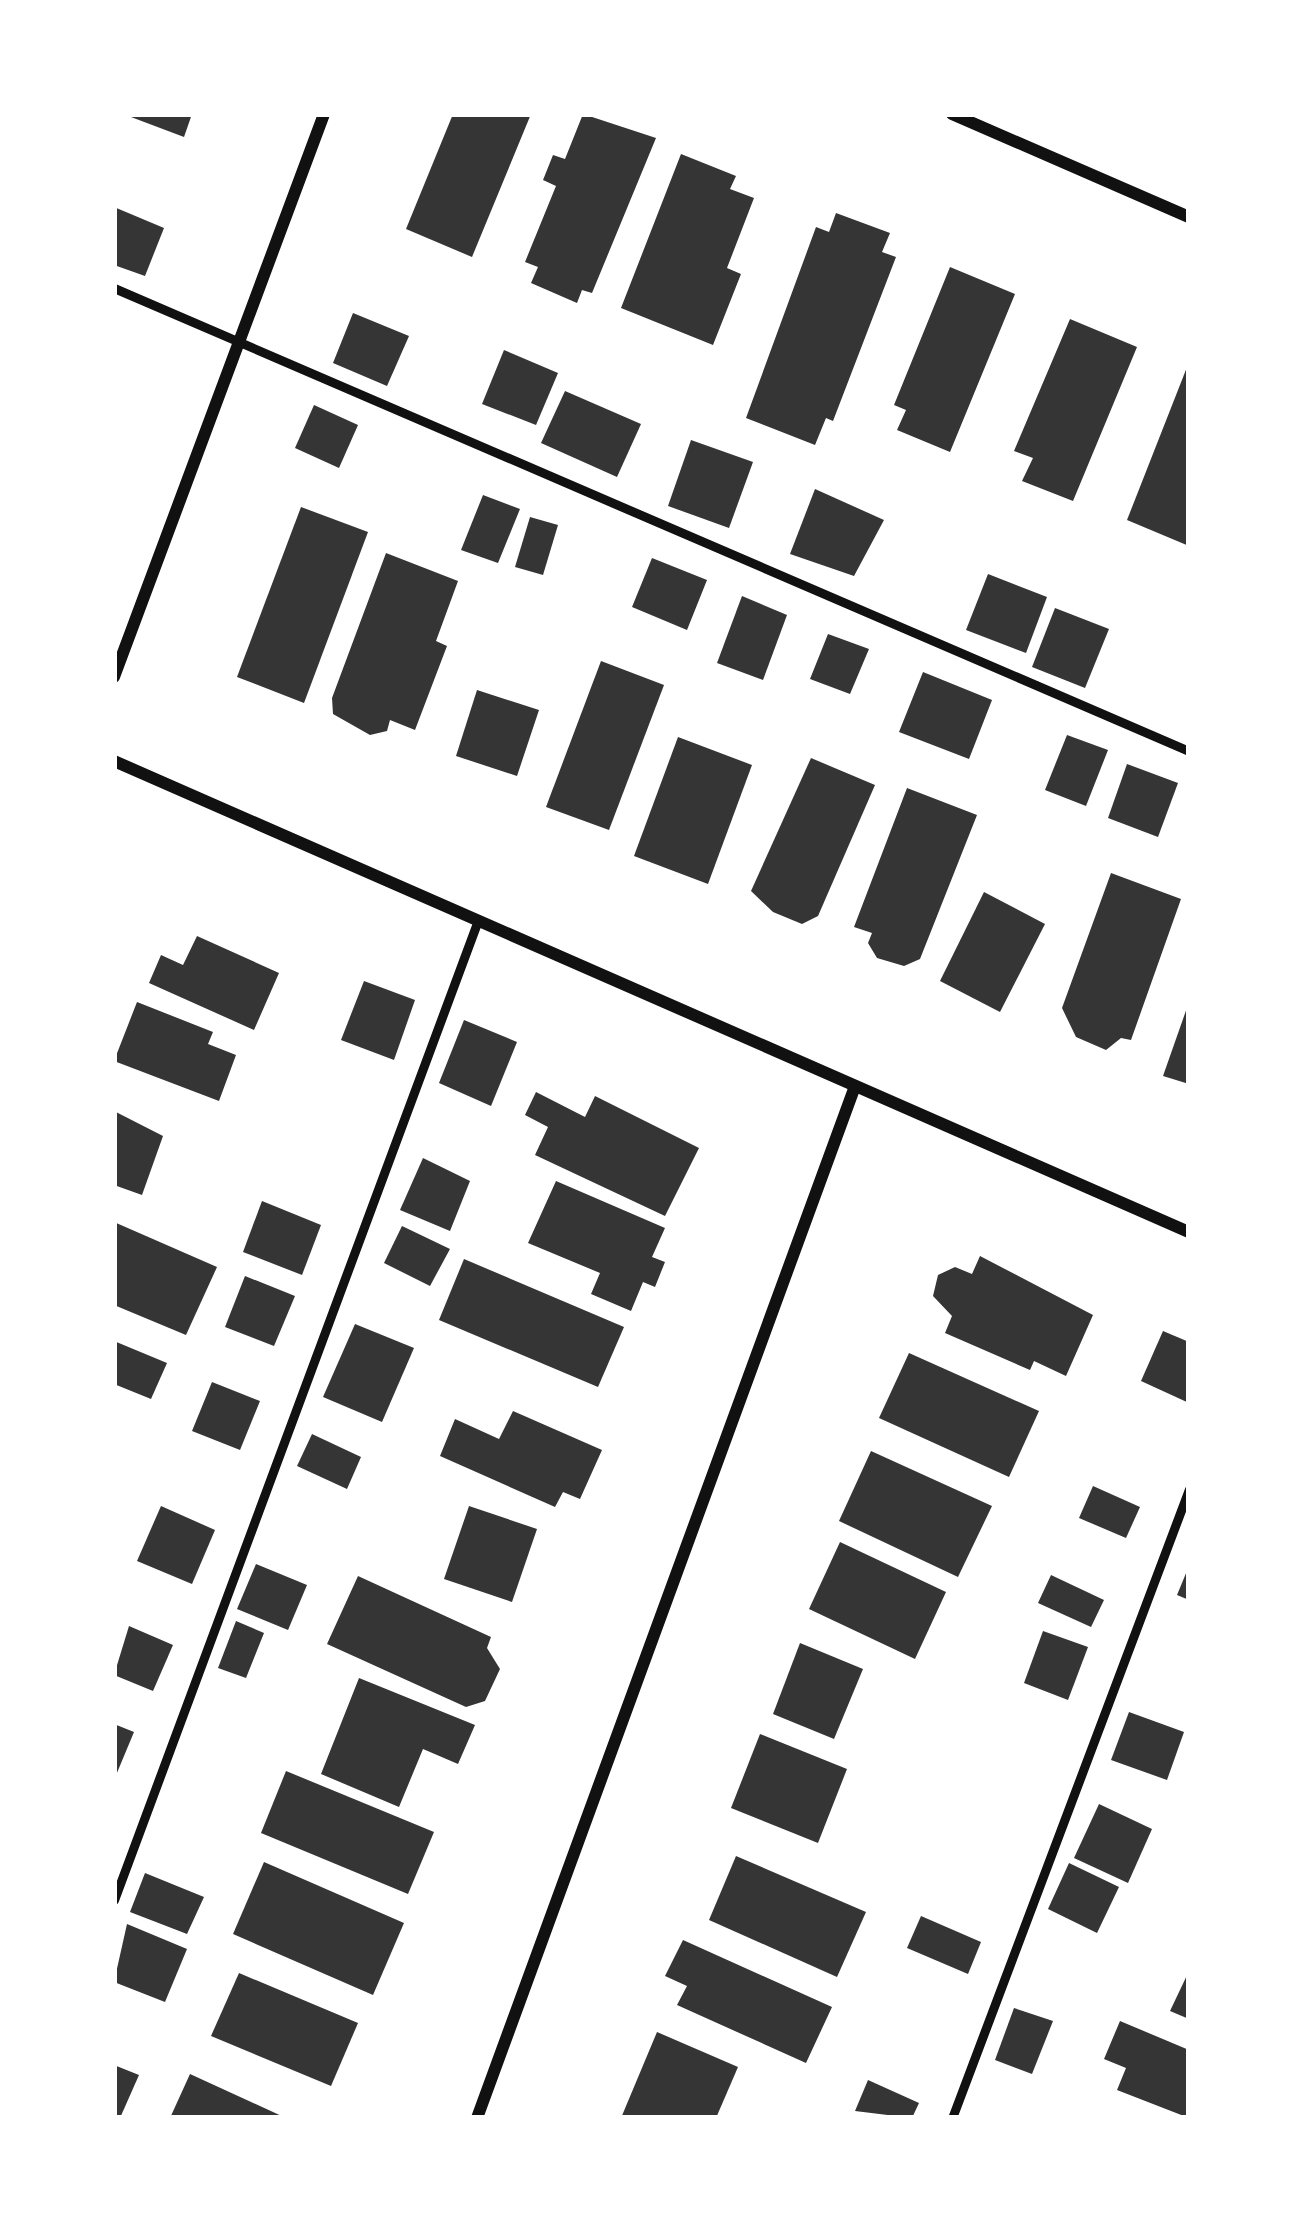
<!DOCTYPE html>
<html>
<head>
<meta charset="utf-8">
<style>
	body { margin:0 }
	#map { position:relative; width:1303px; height:2232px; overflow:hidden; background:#fff; font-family:"DM Sans",sans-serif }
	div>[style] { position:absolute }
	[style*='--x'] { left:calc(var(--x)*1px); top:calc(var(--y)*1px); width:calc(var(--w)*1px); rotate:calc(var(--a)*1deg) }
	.building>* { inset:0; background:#353535 }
	.service>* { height:9px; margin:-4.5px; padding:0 4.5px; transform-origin:4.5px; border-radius:4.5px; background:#111 }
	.minor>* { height:12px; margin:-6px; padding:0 6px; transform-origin:6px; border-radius:6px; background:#111 }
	span { translate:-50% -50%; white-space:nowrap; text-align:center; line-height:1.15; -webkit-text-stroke:12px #fff; paint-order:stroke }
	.frame { position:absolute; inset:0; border:117px solid #fff; pointer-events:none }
</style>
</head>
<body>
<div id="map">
	<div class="building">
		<div style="clip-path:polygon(123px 114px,192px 114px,184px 137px)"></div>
		<div style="clip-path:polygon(453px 114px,531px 114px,472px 257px,406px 229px)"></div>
		<div style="clip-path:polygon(583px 114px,656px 138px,592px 293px,582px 290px,577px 303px,531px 283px,538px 267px,525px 262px,556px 186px,543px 180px,553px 155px,565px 159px)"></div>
		<div style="clip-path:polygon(681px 154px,736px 176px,730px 189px,754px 198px,727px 268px,741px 274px,713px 345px,621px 308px)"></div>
		<div style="clip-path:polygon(114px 207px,164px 228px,145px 276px,114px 265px)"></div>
		<div style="clip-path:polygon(836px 213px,890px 233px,882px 252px,896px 257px,833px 421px,826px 418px,815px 445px,746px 418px,816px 227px,829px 232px)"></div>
		<div style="clip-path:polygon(950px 267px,1015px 294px,950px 452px,897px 430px,906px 410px,894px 405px)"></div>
		<div style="clip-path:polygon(353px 313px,409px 336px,387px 386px,333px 363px)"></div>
		<div style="clip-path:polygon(1070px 319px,1137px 347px,1073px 501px,1022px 481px,1033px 458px,1014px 451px)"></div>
		<div style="clip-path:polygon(504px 350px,558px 373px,536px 425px,482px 404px)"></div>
		<div style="clip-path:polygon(1189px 362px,1189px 546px,1127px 520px)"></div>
		<div style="clip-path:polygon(565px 391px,641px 424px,617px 477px,541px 443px)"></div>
		<div style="clip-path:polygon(314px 405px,358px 425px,339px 468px,295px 448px)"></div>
		<div style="clip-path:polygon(691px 440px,753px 462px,729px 528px,668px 506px)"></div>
		<div style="clip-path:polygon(815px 489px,884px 520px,854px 576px,790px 554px)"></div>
		<div style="clip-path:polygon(483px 495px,520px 509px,498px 563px,461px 550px)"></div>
		<div style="clip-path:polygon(301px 507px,368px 532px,304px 703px,237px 677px)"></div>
		<div style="clip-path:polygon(530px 517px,558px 525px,543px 575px,515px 567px)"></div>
		<div style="clip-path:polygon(386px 553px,458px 581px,436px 641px,447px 646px,415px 730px,390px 720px,387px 731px,370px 735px,333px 714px,332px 698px)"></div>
		<div style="clip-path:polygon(652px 558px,707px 580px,687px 630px,632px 607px)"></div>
		<div style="clip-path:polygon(988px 574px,1047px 597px,1026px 653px,966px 630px)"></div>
		<div style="clip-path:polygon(742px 596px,787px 615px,763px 680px,717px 663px)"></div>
		<div style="clip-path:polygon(1055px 608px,1109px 629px,1085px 688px,1032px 667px)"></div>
		<div style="clip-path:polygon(828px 634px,869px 649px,850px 694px,810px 679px)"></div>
		<div style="clip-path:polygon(601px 661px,664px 685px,609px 830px,546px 807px)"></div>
		<div style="clip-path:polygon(923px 672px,992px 700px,969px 759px,899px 732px)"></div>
		<div style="clip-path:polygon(477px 690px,539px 710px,517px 776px,456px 756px)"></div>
		<div style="clip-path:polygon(1067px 735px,1108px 750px,1086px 806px,1045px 790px)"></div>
		<div style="clip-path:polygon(678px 737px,752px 765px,708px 884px,634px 856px)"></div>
		<div style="clip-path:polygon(811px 758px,875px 785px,818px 916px,802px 924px,773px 912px,751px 891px)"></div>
		<div style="clip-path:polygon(1127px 764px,1178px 783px,1158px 837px,1108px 818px)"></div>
		<div style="clip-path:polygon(907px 788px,977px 815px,920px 959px,904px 966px,877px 958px,868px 943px,872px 933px,854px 927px)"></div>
		<div style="clip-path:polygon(1111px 873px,1181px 899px,1131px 1040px,1121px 1038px,1106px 1050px,1076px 1037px,1062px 1008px)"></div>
		<div style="clip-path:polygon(984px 892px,1045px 924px,1000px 1012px,940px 981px)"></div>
		<div style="clip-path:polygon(197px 936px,279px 973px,254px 1030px,149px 983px,161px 955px,183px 965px)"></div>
		<div style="clip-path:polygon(364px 981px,415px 1000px,394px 1060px,341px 1040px)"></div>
		<div style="clip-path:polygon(137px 1002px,213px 1032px,208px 1044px,236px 1055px,219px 1101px,114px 1061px)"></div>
		<div style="clip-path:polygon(1189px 1002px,1189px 1084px,1163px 1076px)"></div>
		<div style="clip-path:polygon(464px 1020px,517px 1042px,491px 1106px,439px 1083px)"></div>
		<div style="clip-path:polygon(536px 1092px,585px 1117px,595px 1096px,699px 1148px,665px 1216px,535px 1155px,548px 1127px,525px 1115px)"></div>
		<div style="clip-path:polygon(114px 1111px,163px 1136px,142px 1195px,114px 1185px)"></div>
		<div style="clip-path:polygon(423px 1158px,470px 1181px,450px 1231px,400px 1210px)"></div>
		<div style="clip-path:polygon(556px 1181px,665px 1228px,652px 1257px,665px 1262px,655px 1287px,643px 1282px,631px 1311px,591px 1294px,600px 1273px,528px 1243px)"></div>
		<div style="clip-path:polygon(262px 1201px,321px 1225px,302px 1275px,243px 1252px)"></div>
		<div style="clip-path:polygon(114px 1222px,217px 1267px,186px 1335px,114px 1305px)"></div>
		<div style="clip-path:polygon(402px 1226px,450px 1249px,430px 1286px,384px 1263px)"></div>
		<div style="clip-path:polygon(980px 1256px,1093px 1315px,1066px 1376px,1034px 1361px,1030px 1370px,945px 1333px,952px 1316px,933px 1296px,938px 1275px,955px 1267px,972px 1274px)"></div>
		<div style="clip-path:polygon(464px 1259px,624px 1327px,598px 1387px,439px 1320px)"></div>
		<div style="clip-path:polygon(245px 1276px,295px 1296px,274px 1346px,225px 1327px)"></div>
		<div style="clip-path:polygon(355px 1324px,414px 1348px,382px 1422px,323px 1397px)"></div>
		<div style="clip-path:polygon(1163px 1331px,1189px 1342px,1189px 1403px,1141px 1381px)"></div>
		<div style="clip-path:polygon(114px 1341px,167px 1363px,151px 1399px,114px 1384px)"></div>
		<div style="clip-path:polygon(909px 1353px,1039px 1411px,1009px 1477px,879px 1418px)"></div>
		<div style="clip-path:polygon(212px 1382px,260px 1401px,240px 1450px,192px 1431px)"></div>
		<div style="clip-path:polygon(513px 1411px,602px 1450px,580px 1499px,563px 1492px,555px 1507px,440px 1456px,455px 1419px,499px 1439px)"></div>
		<div style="clip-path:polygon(312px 1434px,361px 1457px,347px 1489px,297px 1466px)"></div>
		<div style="clip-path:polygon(871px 1451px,992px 1506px,958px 1577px,839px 1521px)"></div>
		<div style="clip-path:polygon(1093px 1486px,1140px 1507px,1126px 1538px,1079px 1518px)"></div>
		<div style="clip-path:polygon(161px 1506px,215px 1530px,192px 1584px,137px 1561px)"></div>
		<div style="clip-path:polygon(469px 1506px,537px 1529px,512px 1602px,444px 1579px)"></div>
		<div style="clip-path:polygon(840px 1542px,946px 1592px,915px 1659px,809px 1609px)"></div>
		<div style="clip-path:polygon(256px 1564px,307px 1585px,288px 1630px,237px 1609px)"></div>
		<div style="clip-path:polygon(1189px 1566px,1189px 1600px,1177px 1595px)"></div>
		<div style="clip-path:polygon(1051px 1575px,1104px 1600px,1091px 1627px,1038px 1603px)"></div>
		<div style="clip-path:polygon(358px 1576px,491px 1637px,487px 1648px,500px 1669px,485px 1701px,466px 1707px,327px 1644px)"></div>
		<div style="clip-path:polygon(236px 1621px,264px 1633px,246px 1678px,218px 1668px)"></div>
		<div style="clip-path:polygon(129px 1626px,173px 1645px,153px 1691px,114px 1675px)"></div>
		<div style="clip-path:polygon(1043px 1631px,1088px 1647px,1068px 1700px,1024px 1683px)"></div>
		<div style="clip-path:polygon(800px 1643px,863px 1669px,834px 1739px,773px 1714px)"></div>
		<div style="clip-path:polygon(359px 1678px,475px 1725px,458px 1764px,423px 1749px,399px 1807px,321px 1774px)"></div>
		<div style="clip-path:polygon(1129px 1712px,1184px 1732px,1167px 1780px,1111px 1760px)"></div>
		<div style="clip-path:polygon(114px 1724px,134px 1732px,114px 1780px)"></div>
		<div style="clip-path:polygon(760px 1734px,847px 1769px,818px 1843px,731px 1808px)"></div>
		<div style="clip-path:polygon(286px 1771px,434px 1832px,408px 1894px,261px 1833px)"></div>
		<div style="clip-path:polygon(1099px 1804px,1152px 1829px,1128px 1883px,1074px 1858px)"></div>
		<div style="clip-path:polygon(736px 1856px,866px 1912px,837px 1977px,709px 1920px)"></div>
		<div style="clip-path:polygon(264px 1862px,404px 1923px,373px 1995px,233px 1934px)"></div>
		<div style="clip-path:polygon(1069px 1863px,1119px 1887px,1097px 1933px,1048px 1909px)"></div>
		<div style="clip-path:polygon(145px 1873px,204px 1897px,187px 1934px,130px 1912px)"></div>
		<div style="clip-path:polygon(921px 1916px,981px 1942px,968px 1974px,907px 1948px)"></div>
		<div style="clip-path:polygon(127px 1924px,187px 1949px,165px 2002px,114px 1982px)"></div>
		<div style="clip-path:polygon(683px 1940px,832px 2007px,806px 2063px,677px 2005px,687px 1986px,665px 1976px)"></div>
		<div style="clip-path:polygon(1189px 1971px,1189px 2019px,1170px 2011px)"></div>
		<div style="clip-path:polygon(239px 1973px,358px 2023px,331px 2086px,211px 2036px)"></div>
		<div style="clip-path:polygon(1014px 2008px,1053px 2021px,1032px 2074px,995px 2060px)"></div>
		<div style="clip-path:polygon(1120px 2021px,1189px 2050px,1189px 2118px,1117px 2090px,1126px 2068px,1104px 2059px)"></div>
		<div style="clip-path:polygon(657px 2032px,738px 2067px,716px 2118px,621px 2118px)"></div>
		<div style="clip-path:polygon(114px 2065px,139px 2075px,120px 2118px,114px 2118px)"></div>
		<div style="clip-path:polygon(190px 2074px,286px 2118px,170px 2118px)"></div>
		<div style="clip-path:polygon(868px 2080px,919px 2103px,912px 2118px,855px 2111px)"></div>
	</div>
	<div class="service">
		<div style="--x:114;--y:288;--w:1170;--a:23.3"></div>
		<div style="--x:114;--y:1900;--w:1045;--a:-69.62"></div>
		<div style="--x:952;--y:2118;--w:672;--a:-69.35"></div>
	</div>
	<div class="minor">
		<div style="--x:952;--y:114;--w:258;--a:23.5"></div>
		<div style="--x:114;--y:677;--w:601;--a:-69.54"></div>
		<div style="--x:114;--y:761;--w:1174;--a:23.66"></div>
		<div style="--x:477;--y:2118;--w:1099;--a:-69.88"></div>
	</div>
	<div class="frame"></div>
</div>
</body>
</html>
